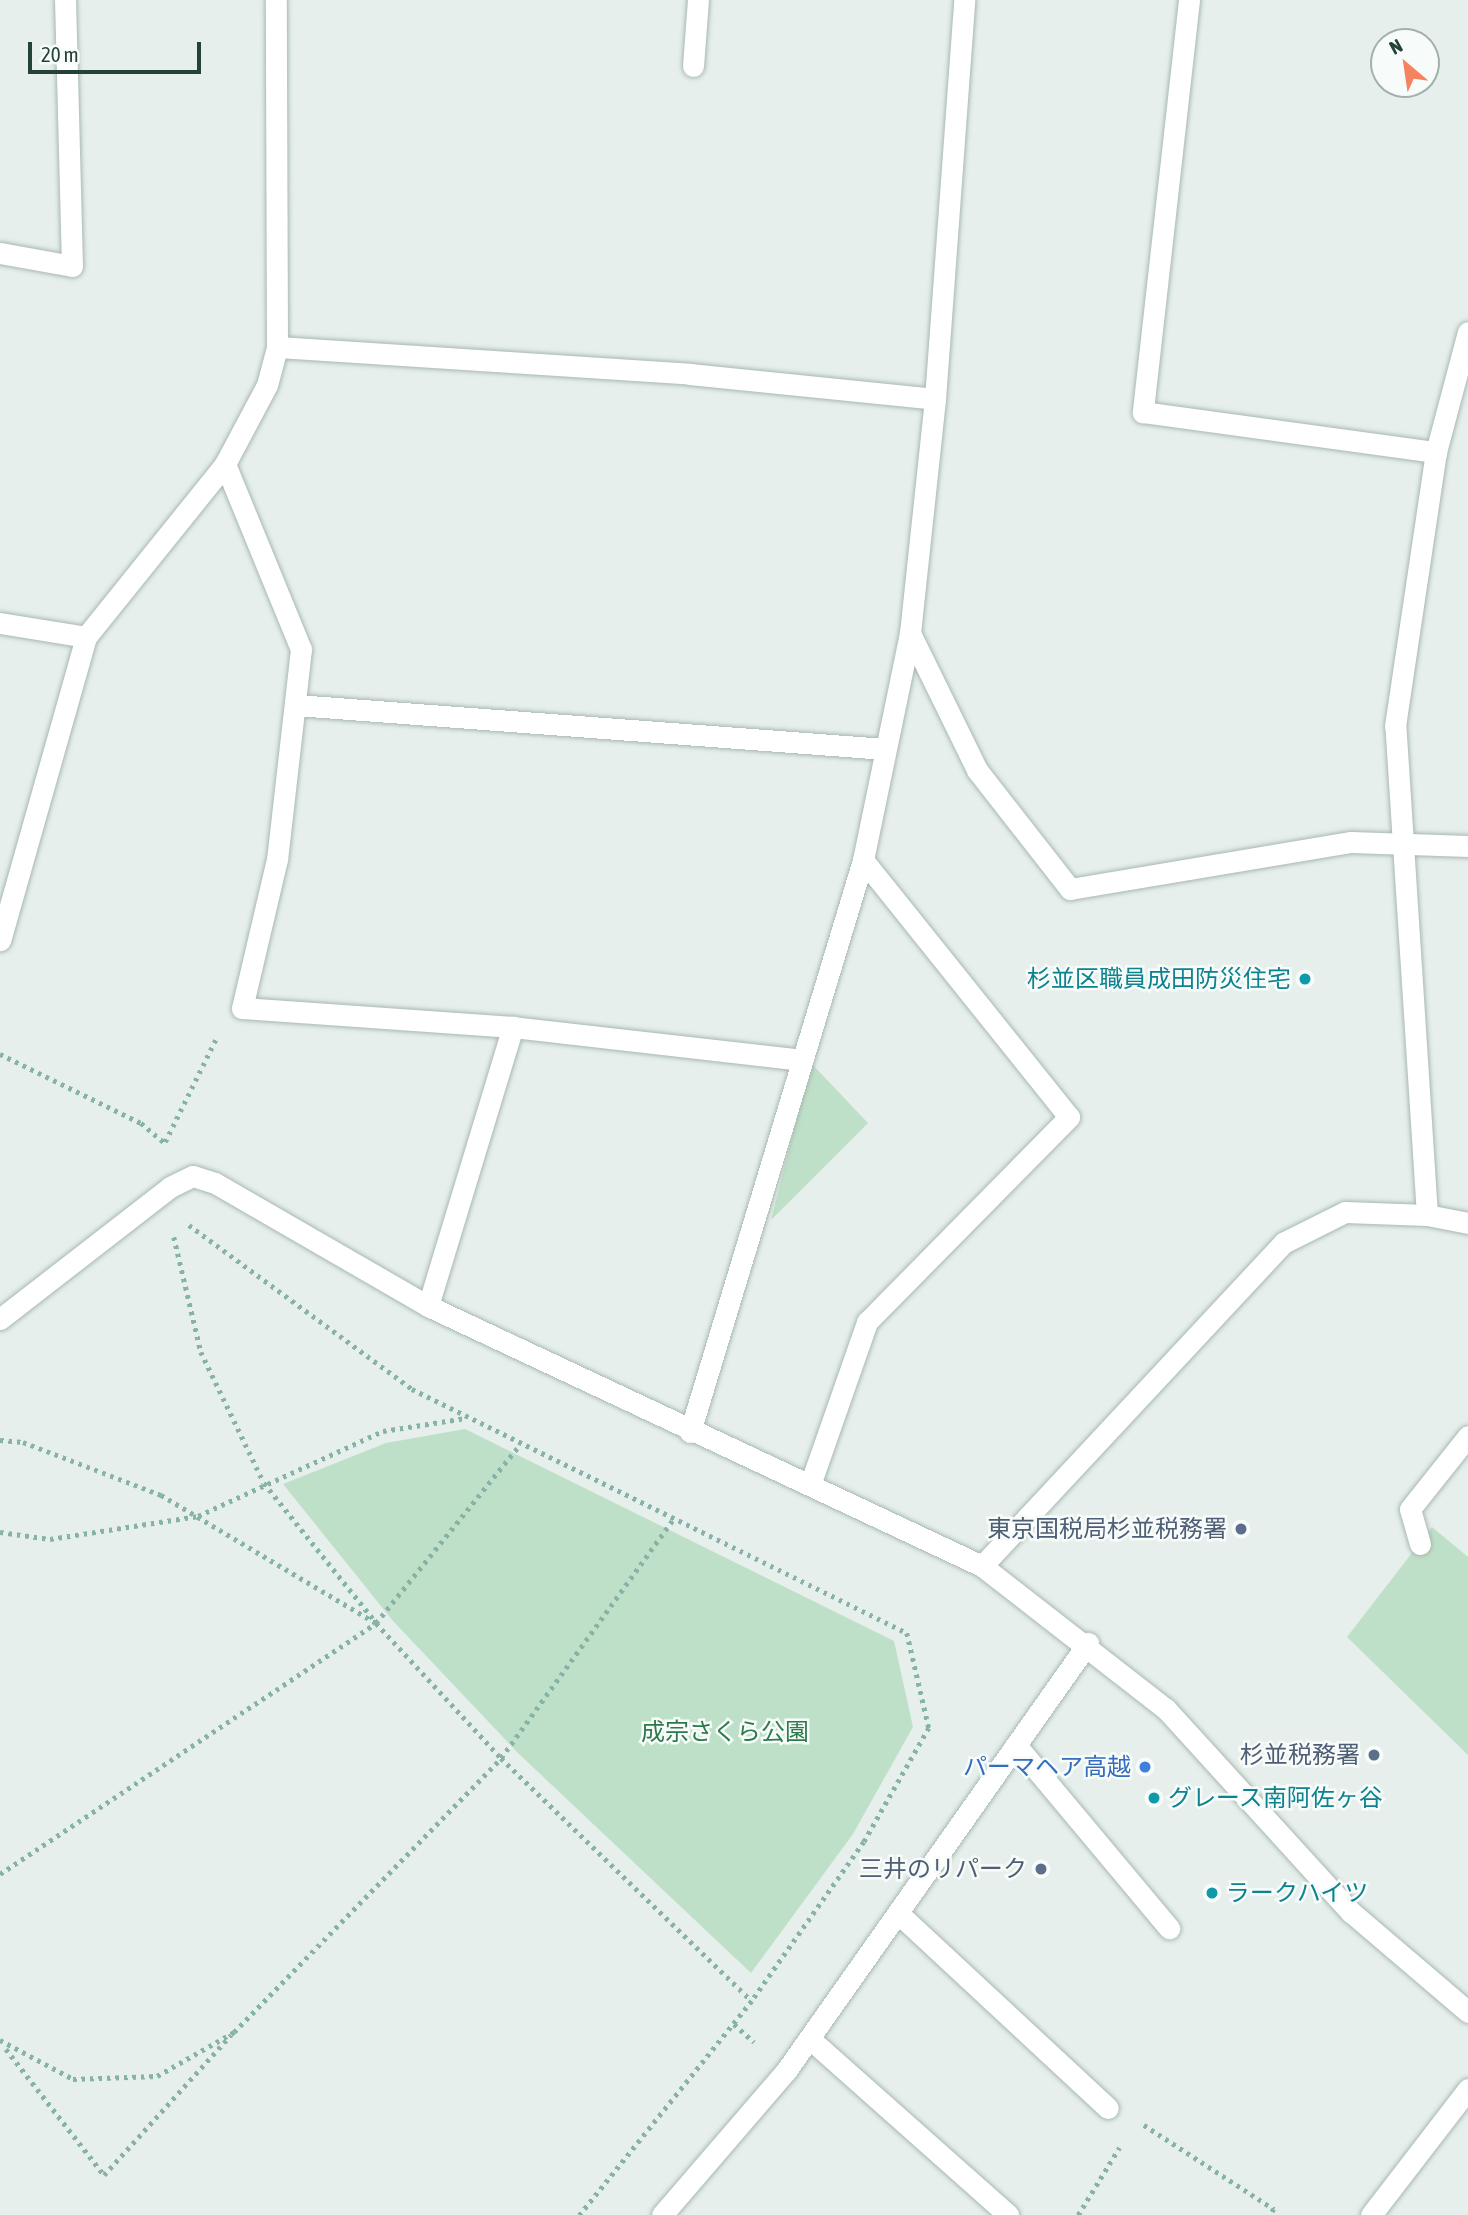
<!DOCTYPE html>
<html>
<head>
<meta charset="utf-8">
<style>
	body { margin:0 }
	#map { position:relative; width:1468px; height:2215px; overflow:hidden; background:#e6efeb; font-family:"Asap Condensed","Noto Sans JP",sans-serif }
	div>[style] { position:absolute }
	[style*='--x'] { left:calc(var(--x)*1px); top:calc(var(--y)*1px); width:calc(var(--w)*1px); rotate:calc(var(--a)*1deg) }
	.green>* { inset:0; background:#bfe0c8 }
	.path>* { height:4.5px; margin-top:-2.25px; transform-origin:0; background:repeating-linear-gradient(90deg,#86b3a5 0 3.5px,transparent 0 8.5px) }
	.roads { filter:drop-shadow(0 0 2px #a8b8b2) drop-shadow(0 0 2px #a8b8b2) }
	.service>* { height:21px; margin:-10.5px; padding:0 10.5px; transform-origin:10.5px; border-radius:10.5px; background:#fff }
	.minor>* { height:21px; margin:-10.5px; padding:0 10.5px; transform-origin:10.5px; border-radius:10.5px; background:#fff }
	.dots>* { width:19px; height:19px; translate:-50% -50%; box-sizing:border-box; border:4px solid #f7fbf9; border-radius:50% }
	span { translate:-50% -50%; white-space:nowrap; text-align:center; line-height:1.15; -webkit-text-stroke:5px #f7fbf9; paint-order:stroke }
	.culture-label { font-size:24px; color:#0d838f }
	.right { translate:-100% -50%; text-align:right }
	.left { translate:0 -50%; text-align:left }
	.service-label { font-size:24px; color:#4e5e75 }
	.park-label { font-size:24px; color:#2d7a4b }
	.shop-label { font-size:24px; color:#366cbe }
	.north { position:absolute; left:1370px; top:28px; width:70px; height:70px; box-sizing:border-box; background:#f7fbf9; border:2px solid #a3b1ad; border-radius:50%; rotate:331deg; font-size:19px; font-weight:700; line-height:28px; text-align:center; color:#24423a }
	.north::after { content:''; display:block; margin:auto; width:24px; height:32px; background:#f4845f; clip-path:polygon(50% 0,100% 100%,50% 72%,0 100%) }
	.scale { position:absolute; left:28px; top:42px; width:173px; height:32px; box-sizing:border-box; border:4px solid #24423a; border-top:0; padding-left:9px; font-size:21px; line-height:24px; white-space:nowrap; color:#24423a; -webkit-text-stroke:5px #f7fbf9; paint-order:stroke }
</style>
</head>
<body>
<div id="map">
	<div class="green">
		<div style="clip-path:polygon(811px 1063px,868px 1123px,771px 1220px)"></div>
		<div style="clip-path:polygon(465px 1429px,894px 1641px,913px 1727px,853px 1834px,751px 1973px,519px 1754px,393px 1621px,283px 1484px,386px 1443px)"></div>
		<div style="clip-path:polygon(1432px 1527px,1468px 1557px,1468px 1755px,1347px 1637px)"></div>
	</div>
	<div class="path">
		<div style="--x:0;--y:1054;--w:157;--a:26.1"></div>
		<div style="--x:141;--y:1123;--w:31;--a:40"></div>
		<div style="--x:165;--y:1142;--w:117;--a:-63.7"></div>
		<div style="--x:189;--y:1225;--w:277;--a:36.3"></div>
		<div style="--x:412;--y:1389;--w:552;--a:26.24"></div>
		<div style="--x:907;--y:1633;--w:98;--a:77"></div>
		<div style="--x:929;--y:1728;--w:131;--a:119.7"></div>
		<div style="--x:864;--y:1842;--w:194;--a:125.2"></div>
		<div style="--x:174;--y:1237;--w:118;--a:76.8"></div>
		<div style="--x:201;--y:1352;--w:145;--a:64.3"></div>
		<div style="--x:264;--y:1483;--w:176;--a:51.2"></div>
		<div style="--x:0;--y:1440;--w:23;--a:5"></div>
		<div style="--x:23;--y:1442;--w:148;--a:21"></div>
		<div style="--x:161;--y:1495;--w:250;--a:30.8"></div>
		<div style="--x:376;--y:1623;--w:184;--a:47.2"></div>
		<div style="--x:501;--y:1758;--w:349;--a:44.1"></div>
		<div style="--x:752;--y:2001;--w:275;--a:128.8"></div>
		<div style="--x:0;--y:1532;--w:50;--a:8"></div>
		<div style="--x:50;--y:1539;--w:150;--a:-8.8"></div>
		<div style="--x:198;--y:1516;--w:204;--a:-24.7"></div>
		<div style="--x:383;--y:1431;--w:84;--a:-8.9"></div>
		<div style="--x:0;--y:1874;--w:452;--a:-33.7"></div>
		<div style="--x:376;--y:1623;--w:228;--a:-51.1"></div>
		<div style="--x:734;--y:2024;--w:27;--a:42"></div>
		<div style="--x:0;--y:2040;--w:83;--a:28.1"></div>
		<div style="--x:73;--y:2079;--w:84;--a:-2"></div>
		<div style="--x:157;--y:2076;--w:89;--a:-29.7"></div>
		<div style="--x:234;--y:2032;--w:383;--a:-45.7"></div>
		<div style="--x:501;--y:1758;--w:297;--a:-54.2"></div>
		<div style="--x:6;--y:2049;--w:160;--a:52.1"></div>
		<div style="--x:104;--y:2175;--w:189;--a:-47.8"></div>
		<div style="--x:1144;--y:2125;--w:155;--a:32.9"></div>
		<div style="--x:1274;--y:2209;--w:7;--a:124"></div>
		<div style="--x:1078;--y:2215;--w:79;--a:-58.5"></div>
	</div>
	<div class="roads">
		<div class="service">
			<div style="--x:1189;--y:0;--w:415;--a:96.4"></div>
			<div style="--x:1143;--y:412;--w:296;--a:7.8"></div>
			<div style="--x:693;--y:66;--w:66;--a:-85.7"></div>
			<div style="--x:0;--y:253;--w:73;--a:10.2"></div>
			<div style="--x:72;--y:266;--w:266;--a:-91.5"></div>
			<div style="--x:277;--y:347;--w:414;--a:3.7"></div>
			<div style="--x:690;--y:374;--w:246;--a:5.8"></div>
			<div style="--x:225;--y:464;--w:200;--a:67.7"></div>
			<div style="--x:301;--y:649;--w:211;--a:96.5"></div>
			<div style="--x:277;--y:859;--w:153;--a:103.2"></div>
			<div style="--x:242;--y:1008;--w:272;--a:4"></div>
			<div style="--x:513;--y:1027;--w:290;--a:6.5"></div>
			<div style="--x:0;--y:623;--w:87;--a:9.2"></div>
			<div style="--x:86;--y:637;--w:315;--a:105.8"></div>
			<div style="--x:910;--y:633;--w:153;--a:63.9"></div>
			<div style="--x:977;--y:770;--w:151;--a:52"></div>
			<div style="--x:1070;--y:889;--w:285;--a:-9.5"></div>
			<div style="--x:1351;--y:842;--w:117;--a:2"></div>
			<div style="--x:296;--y:705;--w:591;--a:4.27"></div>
			<div style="--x:1427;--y:1215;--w:490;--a:-93.7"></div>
			<div style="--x:1395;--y:726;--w:277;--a:-81.5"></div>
			<div style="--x:1436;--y:452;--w:124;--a:-75.1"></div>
			<div style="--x:428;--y:1306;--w:292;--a:-73.1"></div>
			<div style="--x:811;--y:1482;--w:170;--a:-70.7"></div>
			<div style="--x:867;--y:1322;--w:288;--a:-45.4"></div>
			<div style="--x:1069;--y:1117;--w:329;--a:-128.7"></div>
			<div style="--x:1420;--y:1544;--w:36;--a:-106"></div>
			<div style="--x:1410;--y:1509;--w:93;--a:-51.5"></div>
			<div style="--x:982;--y:1566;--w:442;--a:-47"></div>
			<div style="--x:1283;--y:1243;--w:69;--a:-26.6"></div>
			<div style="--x:1345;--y:1212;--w:82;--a:2.1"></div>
			<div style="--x:1427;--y:1215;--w:42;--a:11"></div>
			<div style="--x:1016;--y:1745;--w:239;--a:50.1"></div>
			<div style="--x:899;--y:1914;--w:285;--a:42.9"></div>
			<div style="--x:1371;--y:2215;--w:159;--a:-52.4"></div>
		</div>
		<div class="minor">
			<div style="--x:86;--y:637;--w:222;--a:-51.2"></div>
			<div style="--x:225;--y:464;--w:89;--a:-62"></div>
			<div style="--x:267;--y:385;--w:39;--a:-75"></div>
			<div style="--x:277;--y:347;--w:347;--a:-90.2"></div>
			<div style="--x:0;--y:1319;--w:215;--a:-37.8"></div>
			<div style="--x:170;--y:1187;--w:25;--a:-26"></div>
			<div style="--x:193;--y:1176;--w:23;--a:18"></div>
			<div style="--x:215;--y:1183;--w:246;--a:30"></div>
			<div style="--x:428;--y:1306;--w:612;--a:25.14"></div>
			<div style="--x:982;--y:1566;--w:233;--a:37.9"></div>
			<div style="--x:1166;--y:1709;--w:275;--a:47.7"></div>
			<div style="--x:1351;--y:1912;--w:154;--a:40.5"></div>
			<div style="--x:690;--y:1432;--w:598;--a:-73.17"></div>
			<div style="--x:863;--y:860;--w:232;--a:-78.3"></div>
			<div style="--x:910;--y:633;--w:235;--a:-83.9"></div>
			<div style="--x:935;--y:399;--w:400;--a:-85.8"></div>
			<div style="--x:810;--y:2039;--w:265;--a:41.6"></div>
			<div style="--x:662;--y:2215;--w:190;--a:-49.3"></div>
			<div style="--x:786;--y:2071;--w:524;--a:-54.79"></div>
		</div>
	</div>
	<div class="dots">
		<div style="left:1305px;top:979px;background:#0f9aa8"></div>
		<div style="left:1241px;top:1529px;background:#5c6f8a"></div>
		<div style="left:1374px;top:1755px;background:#5c6f8a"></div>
		<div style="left:1145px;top:1767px;background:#3f7fe0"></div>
		<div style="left:1154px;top:1798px;background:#0f9aa8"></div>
		<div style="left:1041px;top:1869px;background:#5c6f8a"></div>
		<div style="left:1212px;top:1893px;background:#0f9aa8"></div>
	</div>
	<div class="culture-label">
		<span class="right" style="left:1291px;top:979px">杉並区職員成田防災住宅</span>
		<span class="left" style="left:1168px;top:1798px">グレース南阿佐ヶ谷</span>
		<span class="left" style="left:1226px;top:1893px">ラークハイツ</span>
	</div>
	<div class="service-label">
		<span class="right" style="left:1227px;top:1529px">東京国税局杉並税務署</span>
		<span class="right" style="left:1360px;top:1755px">杉並税務署</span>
		<span class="right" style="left:1027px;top:1869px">三井のリパーク</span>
	</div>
	<div class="park-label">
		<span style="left:725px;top:1732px">成宗さくら公園</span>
	</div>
	<div class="shop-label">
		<span class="right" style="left:1131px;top:1767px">パーマヘア高越</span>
	</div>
	<div class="north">N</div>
	<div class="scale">20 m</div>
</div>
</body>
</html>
